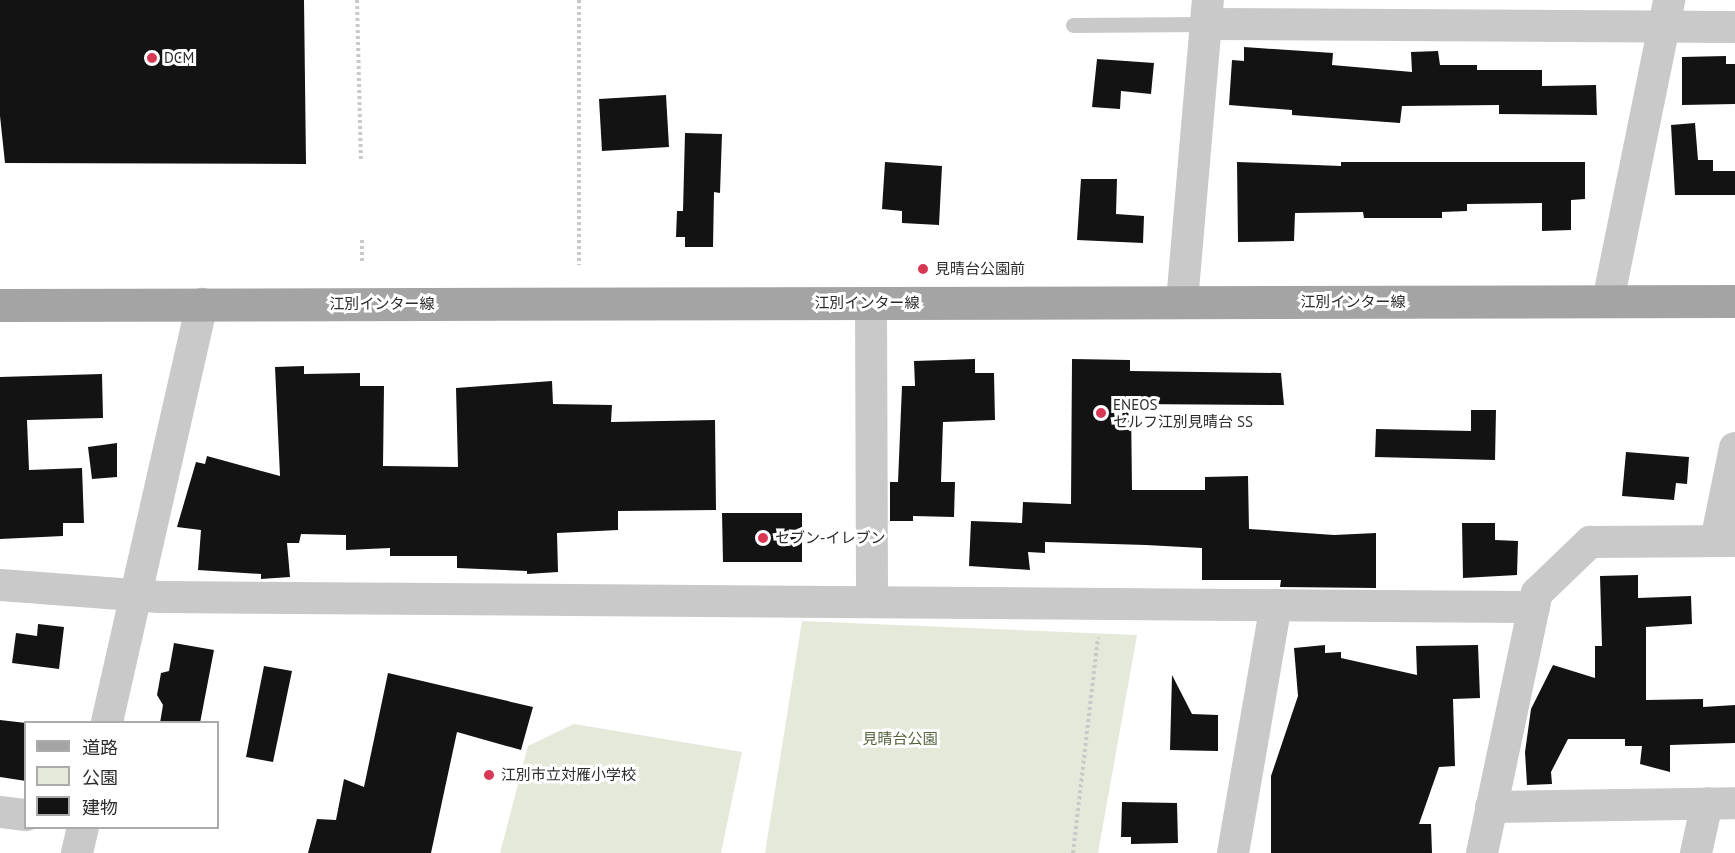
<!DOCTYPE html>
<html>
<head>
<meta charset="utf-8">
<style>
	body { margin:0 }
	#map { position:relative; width:1735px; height:853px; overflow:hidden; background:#fff; font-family:"PT Sans","Noto Sans JP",sans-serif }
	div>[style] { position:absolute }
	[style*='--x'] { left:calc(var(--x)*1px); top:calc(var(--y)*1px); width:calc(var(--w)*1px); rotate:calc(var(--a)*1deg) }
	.green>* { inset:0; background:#e4e9da }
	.building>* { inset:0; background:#131313 }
	.path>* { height:4px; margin-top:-2px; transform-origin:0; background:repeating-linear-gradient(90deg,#c9c9c9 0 3px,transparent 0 6px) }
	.service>* { height:15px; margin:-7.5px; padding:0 7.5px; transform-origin:7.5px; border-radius:7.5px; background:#c9c9c9 }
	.minor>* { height:32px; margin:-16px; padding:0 16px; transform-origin:16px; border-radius:16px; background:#c9c9c9 }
	.primary>* { height:33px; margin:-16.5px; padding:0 16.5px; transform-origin:16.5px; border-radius:16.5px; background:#a4a4a4 }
	.dots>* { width:16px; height:16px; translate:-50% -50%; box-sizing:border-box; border:3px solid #fff; border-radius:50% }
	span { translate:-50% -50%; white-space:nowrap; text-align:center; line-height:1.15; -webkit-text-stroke:6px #fff; paint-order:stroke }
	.poi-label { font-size:15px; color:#2c2c2c }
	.left { translate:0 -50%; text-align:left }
	.street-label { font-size:15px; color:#2c2c2c }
	.park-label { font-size:15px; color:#53643d }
	.legend { position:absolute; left:24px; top:721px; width:195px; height:108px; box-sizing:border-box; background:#fff; border:2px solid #ababab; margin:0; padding:8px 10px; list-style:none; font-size:18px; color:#2c2c2c }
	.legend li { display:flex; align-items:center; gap:12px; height:30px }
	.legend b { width:30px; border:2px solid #ababab }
</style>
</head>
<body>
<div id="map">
	<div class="green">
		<div style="clip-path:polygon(802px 621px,1137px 635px,1098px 853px,765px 853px)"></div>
		<div style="clip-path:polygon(574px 724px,742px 752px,721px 853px,500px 853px,528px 746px)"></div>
	</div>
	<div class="building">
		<div style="clip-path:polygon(0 0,304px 0,306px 164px,5px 163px,0 116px)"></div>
		<div style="clip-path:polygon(1244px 47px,1333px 53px,1332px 65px,1412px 72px,1411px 52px,1438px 51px,1440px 65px,1477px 65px,1477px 70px,1542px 70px,1542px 86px,1596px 85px,1597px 115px,1499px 114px,1499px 105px,1402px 106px,1400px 123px,1292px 115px,1292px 110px,1229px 105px,1232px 60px,1244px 61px)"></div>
		<div style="clip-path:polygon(1726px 56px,1726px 64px,1735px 64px,1735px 104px,1682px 105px,1682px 57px)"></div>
		<div style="clip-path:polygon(1097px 59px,1154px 63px,1151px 94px,1121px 91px,1120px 109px,1092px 107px)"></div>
		<div style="clip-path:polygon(666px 95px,669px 147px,602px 151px,599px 99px)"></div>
		<div style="clip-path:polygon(1695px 123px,1698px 160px,1713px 160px,1713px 171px,1735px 171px,1735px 195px,1675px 195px,1671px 125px)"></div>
		<div style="clip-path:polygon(685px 133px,722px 134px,720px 193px,714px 192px,713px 247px,685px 247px,685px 237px,676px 237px,677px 211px,683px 211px)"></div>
		<div style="clip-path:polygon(885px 162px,942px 166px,939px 225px,902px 223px,902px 211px,882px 209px)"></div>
		<div style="clip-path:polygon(1237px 162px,1341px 166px,1341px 162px,1585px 162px,1585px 199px,1571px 200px,1571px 230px,1542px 231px,1542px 203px,1467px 204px,1467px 211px,1442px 212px,1442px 218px,1364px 218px,1363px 212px,1295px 213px,1294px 241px,1238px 242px)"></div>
		<div style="clip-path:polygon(1081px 179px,1117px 179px,1116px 214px,1144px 216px,1143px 243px,1077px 240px)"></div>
		<div style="clip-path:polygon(975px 359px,975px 373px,994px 373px,995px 420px,943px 422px,941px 482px,955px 482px,954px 517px,913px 516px,913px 521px,890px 521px,890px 482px,898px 482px,902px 386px,915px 386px,914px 361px)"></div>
		<div style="clip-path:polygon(1072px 359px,1130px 360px,1130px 371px,1281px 373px,1284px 405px,1131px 404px,1132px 490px,1205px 490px,1205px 477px,1248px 476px,1249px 529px,1334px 535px,1376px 533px,1376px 588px,1280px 587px,1281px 580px,1202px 580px,1202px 548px,1146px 545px,1045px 542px,1045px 553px,1028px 552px,1030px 570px,969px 566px,971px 521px,1022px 523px,1023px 502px,1071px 504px)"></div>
		<div style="clip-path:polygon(304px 366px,304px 374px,360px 373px,360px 386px,384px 386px,383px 466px,458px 467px,456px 388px,552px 381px,553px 404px,612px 405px,611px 422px,715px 420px,716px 510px,618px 511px,618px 530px,557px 533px,558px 572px,527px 574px,527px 571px,457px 568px,457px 556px,390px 556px,390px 548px,346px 550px,346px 535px,301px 534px,299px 543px,287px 543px,290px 577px,261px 579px,261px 574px,198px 570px,201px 530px,177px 527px,196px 462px,205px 464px,207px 456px,280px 476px,275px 367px)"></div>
		<div style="clip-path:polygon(102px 374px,103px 418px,27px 420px,29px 470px,82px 468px,84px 523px,63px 523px,63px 536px,0 539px,0 377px)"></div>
		<div style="clip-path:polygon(1471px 410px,1496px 410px,1495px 460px,1375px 457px,1376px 429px,1471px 431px)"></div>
		<div style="clip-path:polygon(117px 443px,117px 477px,92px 479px,88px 447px)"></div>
		<div style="clip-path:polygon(1626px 452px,1689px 457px,1687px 484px,1676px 483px,1674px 500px,1622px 496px)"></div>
		<div style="clip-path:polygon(722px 513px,802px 513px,802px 562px,723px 562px)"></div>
		<div style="clip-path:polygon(1462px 523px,1495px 523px,1495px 540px,1518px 541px,1517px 575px,1463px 578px)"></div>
		<div style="clip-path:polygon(1638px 575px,1638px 598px,1691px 596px,1692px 624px,1646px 627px,1646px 700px,1703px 699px,1703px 707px,1735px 705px,1735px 743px,1670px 745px,1670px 772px,1640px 764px,1642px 746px,1625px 746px,1625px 739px,1568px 739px,1551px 772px,1552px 784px,1527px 785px,1525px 752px,1531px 709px,1553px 665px,1595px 678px,1595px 646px,1602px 646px,1600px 576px)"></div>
		<div style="clip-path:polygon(38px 624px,64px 627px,59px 669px,12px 663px,16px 633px,37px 636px)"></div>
		<div style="clip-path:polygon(174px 643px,214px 650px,200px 723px,160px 723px,163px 705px,157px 695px,161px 673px,169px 671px)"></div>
		<div style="clip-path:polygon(1325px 645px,1325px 653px,1341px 652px,1341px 658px,1417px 675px,1416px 646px,1478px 645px,1480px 698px,1453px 699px,1455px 766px,1439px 767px,1419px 824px,1431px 824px,1432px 853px,1271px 853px,1271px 776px,1298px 696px,1294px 648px)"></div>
		<div style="clip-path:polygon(264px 666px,292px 671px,273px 762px,246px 757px)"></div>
		<div style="clip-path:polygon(388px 673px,533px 707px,521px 750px,457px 732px,431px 853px,308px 853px,317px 819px,336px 820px,344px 779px,364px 787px)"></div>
		<div style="clip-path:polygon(1172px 675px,1192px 714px,1218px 715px,1218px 751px,1170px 750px)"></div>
		<div style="clip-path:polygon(0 720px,26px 723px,26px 781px,0 777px)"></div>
		<div style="clip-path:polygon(1122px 802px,1177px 803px,1178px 843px,1131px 844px,1131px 837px,1121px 837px)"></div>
	</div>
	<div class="path">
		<div style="--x:357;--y:0;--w:160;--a:88.6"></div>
		<div style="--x:579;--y:0;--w:265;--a:90"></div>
		<div style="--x:362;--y:240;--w:21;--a:90"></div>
		<div style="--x:1073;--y:853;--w:217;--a:-83.4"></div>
	</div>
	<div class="service">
		<div style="--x:1073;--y:25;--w:133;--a:-0.4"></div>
	</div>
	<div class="minor">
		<div style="--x:1206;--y:24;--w:529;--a:0.32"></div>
		<div style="--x:1608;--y:301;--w:307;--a:-78.5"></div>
		<div style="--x:1182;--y:302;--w:303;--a:-85.1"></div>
		<div style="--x:871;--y:303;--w:299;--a:89.8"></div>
		<div style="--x:1716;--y:541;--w:95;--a:-78.5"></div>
		<div style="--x:0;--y:585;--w:160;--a:4.3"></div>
		<div style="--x:160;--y:597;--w:1374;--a:0.42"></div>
		<div style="--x:107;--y:722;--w:429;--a:-77.2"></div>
		<div style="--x:1491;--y:807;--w:244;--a:-0.9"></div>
		<div style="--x:0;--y:812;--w:26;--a:7"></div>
		<div style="--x:77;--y:853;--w:26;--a:-77"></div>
		<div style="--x:1233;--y:853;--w:252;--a:-80.2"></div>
		<div style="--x:1482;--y:853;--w:266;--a:-78.1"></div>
		<div style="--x:1537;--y:593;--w:74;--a:-43.9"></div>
		<div style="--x:1590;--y:542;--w:145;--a:-0.4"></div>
		<div style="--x:1696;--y:853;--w:51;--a:-77.6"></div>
	</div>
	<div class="primary">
		<div style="--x:0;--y:305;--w:1735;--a:-0.13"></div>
	</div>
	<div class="dots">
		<div style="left:152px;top:58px;background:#d93855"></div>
		<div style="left:923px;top:269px;background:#d93855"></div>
		<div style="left:1101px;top:413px;background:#d93855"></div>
		<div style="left:763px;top:538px;background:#d93855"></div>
		<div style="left:489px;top:775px;background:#d93855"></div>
	</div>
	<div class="poi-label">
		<span class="left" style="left:164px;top:58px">DCM</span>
		<span class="left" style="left:935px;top:269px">見晴台公園前</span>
		<span class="left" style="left:1113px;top:413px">ENEOS<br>セルフ江別見晴台 SS</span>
		<span class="left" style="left:775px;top:538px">セブン-イレブン</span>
		<span class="left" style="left:501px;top:775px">江別市立対雁小学校</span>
	</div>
	<div class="street-label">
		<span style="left:1353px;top:302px">江別インター線</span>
		<span style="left:867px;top:303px">江別インター線</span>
		<span style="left:382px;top:304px">江別インター線</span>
	</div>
	<div class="park-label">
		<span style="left:900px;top:739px">見晴台公園</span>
	</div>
	<ul class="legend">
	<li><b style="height:8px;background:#a4a4a4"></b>道路</li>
	<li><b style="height:16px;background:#e4e9da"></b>公園</li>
	<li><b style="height:16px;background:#131313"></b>建物</li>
	</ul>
</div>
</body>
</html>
